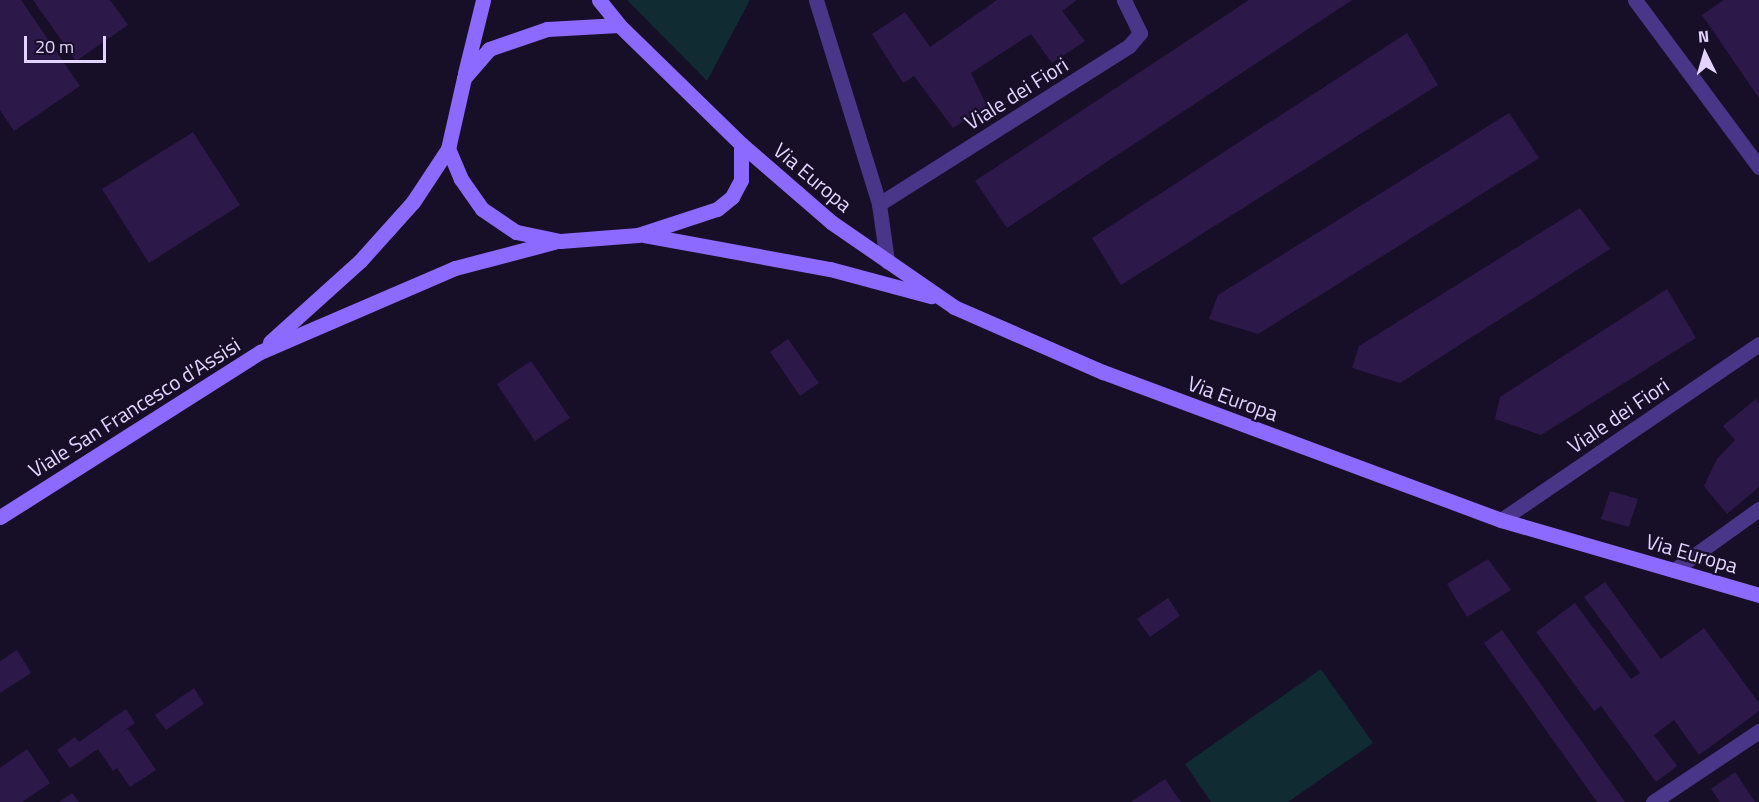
<!DOCTYPE html>
<html>
<head>
<meta charset="utf-8">
<style>
	body { margin:0 }
	#map { position:relative; width:1759px; height:802px; overflow:hidden; background:#170e27; font-family:"Titillium Web",sans-serif }
	div>[style] { position:absolute }
	[style*='--x'] { left:calc(var(--x)*1px); top:calc(var(--y)*1px); width:calc(var(--w)*1px); rotate:calc(var(--a)*1deg) }
	.green>* { inset:0; background:#102b31 }
	.building>* { inset:0; background:#2c1949 }
	.street>* { height:15px; margin:-7.5px; padding:0 7.5px; transform-origin:7.5px; border-radius:7.5px; background:#4a3688 }
	.secondary>* { height:15px; margin:-7.5px; padding:0 7.5px; transform-origin:7.5px; border-radius:7.5px; background:#8d6aff }
	span { translate:-50% -50%; white-space:nowrap; text-align:center; line-height:1.15; -webkit-text-stroke:4.5px #170e27; paint-order:stroke }
	.street-label { font-size:21px; color:#e2d3ff }
	.north { position:absolute; left:1675px; top:24px; width:60px; height:60px; -webkit-text-stroke:4px #170e27; paint-order:stroke; rotate:355deg; font-size:16px; font-weight:700; line-height:24px; text-align:center; color:#e2d3ff }
	.north::after { content:''; display:block; margin:auto; width:21px; height:27px; background:#e2d3ff; clip-path:polygon(50% 0,100% 100%,50% 72%,0 100%) }
	.scale { position:absolute; left:24px; top:36px; width:82px; height:27px; box-sizing:border-box; border:3px solid #e2d3ff; border-top:0; padding-left:8px; font-size:18px; line-height:21px; white-space:nowrap; color:#e2d3ff; -webkit-text-stroke:4px #170e27; paint-order:stroke }
</style>
</head>
<body>
<div id="map">
	<div class="green">
		<div style="clip-path:polygon(627px 0,750px 0,707px 81px)"></div>
		<div style="clip-path:polygon(1321px 669px,1373px 743px,1288px 802px,1211px 802px,1185px 764px)"></div>
	</div>
	<div class="building">
		<div style="clip-path:polygon(0 0,21px 0,80px 86px,14px 131px,0 110px)"></div>
		<div style="clip-path:polygon(33px 0,110px 0,128px 25px,76px 61px)"></div>
		<div style="clip-path:polygon(997px 0,1077px 0,1062px 11px,1085px 41px,1052px 63px,1031px 34px,971px 73px,987px 106px,953px 128px,914px 76px,903px 83px,872px 34px,905px 12px,930px 47px)"></div>
		<div style="clip-path:polygon(1249px 0,1352px 0,1007px 228px,975px 181px)"></div>
		<div style="clip-path:polygon(1724px 0,1759px 0,1759px 98px,1702px 15px)"></div>
		<div style="clip-path:polygon(1407px 33px,1438px 85px,1121px 285px,1092px 238px)"></div>
		<div style="clip-path:polygon(1509px 113px,1539px 158px,1258px 334px,1209px 319px,1218px 295px)"></div>
		<div style="clip-path:polygon(193px 132px,240px 205px,149px 263px,102px 189px)"></div>
		<div style="clip-path:polygon(1580px 208px,1610px 249px,1400px 383px,1352px 368px,1359px 346px)"></div>
		<div style="clip-path:polygon(1667px 289px,1696px 338px,1541px 435px,1495px 419px,1500px 397px)"></div>
		<div style="clip-path:polygon(788px 339px,819px 383px,800px 396px,770px 352px)"></div>
		<div style="clip-path:polygon(531px 361px,570px 418px,535px 441px,497px 384px)"></div>
		<div style="clip-path:polygon(1756px 399px,1759px 403px,1759px 487px,1727px 514px,1704px 486px,1717px 459px,1735px 440px,1723px 426px)"></div>
		<div style="clip-path:polygon(1610px 491px,1638px 499px,1629px 527px,1601px 519px)"></div>
		<div style="clip-path:polygon(1488px 559px,1511px 590px,1467px 617px,1447px 584px)"></div>
		<div style="clip-path:polygon(1605px 582px,1661px 659px,1704px 628px,1759px 703px,1759px 711px,1699px 755px,1674px 720px,1654px 735px,1677px 766px,1656px 782px,1601px 706px,1594px 711px,1536px 632px,1575px 603px,1631px 679px,1640px 673px,1584px 597px)"></div>
		<div style="clip-path:polygon(1168px 598px,1180px 616px,1150px 637px,1137px 619px)"></div>
		<div style="clip-path:polygon(1502px 630px,1625px 802px,1597px 802px,1484px 643px)"></div>
		<div style="clip-path:polygon(17px 650px,31px 673px,0 693px,0 661px)"></div>
		<div style="clip-path:polygon(194px 688px,204px 704px,166px 730px,155px 715px)"></div>
		<div style="clip-path:polygon(126px 709px,135px 723px,120px 734px,128px 729px,156px 770px,130px 787px,117px 768px,113px 771px,98px 749px,70px 768px,57px 750px,75px 737px,79px 742px)"></div>
		<div style="clip-path:polygon(27px 749px,50px 783px,22px 802px,0 802px,0 768px)"></div>
		<div style="clip-path:polygon(1735px 772px,1755px 802px,1720px 802px,1711px 789px)"></div>
		<div style="clip-path:polygon(1165px 779px,1181px 802px,1131px 802px)"></div>
		<div style="clip-path:polygon(72px 793px,79px 802px,59px 802px)"></div>
	</div>
	<div class="street">
		<div style="--x:816;--y:0;--w:214;--a:72.8"></div>
		<div style="--x:879;--y:204;--w:58;--a:82"></div>
		<div style="--x:1635;--y:0;--w:208;--a:53.4"></div>
		<div style="--x:879;--y:204;--w:296;--a:-32.3"></div>
		<div style="--x:1129;--y:46;--w:17;--a:-50"></div>
		<div style="--x:1140;--y:33;--w:37;--a:-116"></div>
		<div style="--x:1501;--y:520;--w:312;--a:-34.3"></div>
		<div style="--x:1674;--y:570;--w:105;--a:-35.7"></div>
		<div style="--x:1653;--y:802;--w:128;--a:-33.8"></div>
	</div>
	<div class="secondary">
		<div style="--x:599;--y:0;--w:32;--a:51"></div>
		<div style="--x:619;--y:25;--w:170;--a:44.3"></div>
		<div style="--x:741;--y:144;--w:36;--a:90"></div>
		<div style="--x:741;--y:180;--w:19;--a:118"></div>
		<div style="--x:732;--y:197;--w:19;--a:141"></div>
		<div style="--x:717;--y:209;--w:83;--a:161.8"></div>
		<div style="--x:638;--y:235;--w:78;--a:175.6"></div>
		<div style="--x:560;--y:241;--w:45;--a:-168.4"></div>
		<div style="--x:516;--y:232;--w:41;--a:-145.9"></div>
		<div style="--x:482;--y:209;--w:37;--a:-125"></div>
		<div style="--x:461;--y:179;--w:33;--a:-113"></div>
		<div style="--x:448;--y:149;--w:73;--a:-77.3"></div>
		<div style="--x:464;--y:78;--w:38;--a:-49"></div>
		<div style="--x:489;--y:49;--w:61;--a:-19"></div>
		<div style="--x:547;--y:29;--w:72;--a:-3.2"></div>
		<div style="--x:465;--y:73;--w:75;--a:-76.1"></div>
		<div style="--x:741;--y:144;--w:119;--a:40.9"></div>
		<div style="--x:831;--y:222;--w:150;--a:34.6"></div>
		<div style="--x:954;--y:307;--w:163;--a:23.6"></div>
		<div style="--x:1103;--y:372;--w:425;--a:20.4"></div>
		<div style="--x:1501;--y:520;--w:269;--a:16.2"></div>
		<div style="--x:644;--y:235;--w:189;--a:10.4"></div>
		<div style="--x:830;--y:269;--w:105;--a:15"></div>
		<div style="--x:270;--y:342;--w:121;--a:-42"></div>
		<div style="--x:360;--y:261;--w:79;--a:-48.1"></div>
		<div style="--x:413;--y:202;--w:64;--a:-56.6"></div>
		<div style="--x:0;--y:517;--w:308;--a:-32.4"></div>
		<div style="--x:260;--y:352;--w:212;--a:-23.3"></div>
		<div style="--x:455;--y:268;--w:102;--a:-14.7"></div>
	</div>
	<div class="street-label">
		<span style="left:1016px;top:93px;rotate:-32deg">Viale dei Fiori</span>
		<span style="left:813px;top:177px;rotate:40deg">Via Europa</span>
		<span style="left:1233px;top:398px;rotate:20deg">Via Europa</span>
		<span style="left:134px;top:407px;rotate:-32deg">Viale San Francesco d'Assisi</span>
		<span style="left:1618px;top:415px;rotate:-34deg">Viale dei Fiori</span>
		<span style="left:1692px;top:553px;rotate:16deg">Via Europa</span>
	</div>
	<div class="north">N</div>
	<div class="scale">20 m</div>
</div>
</body>
</html>
